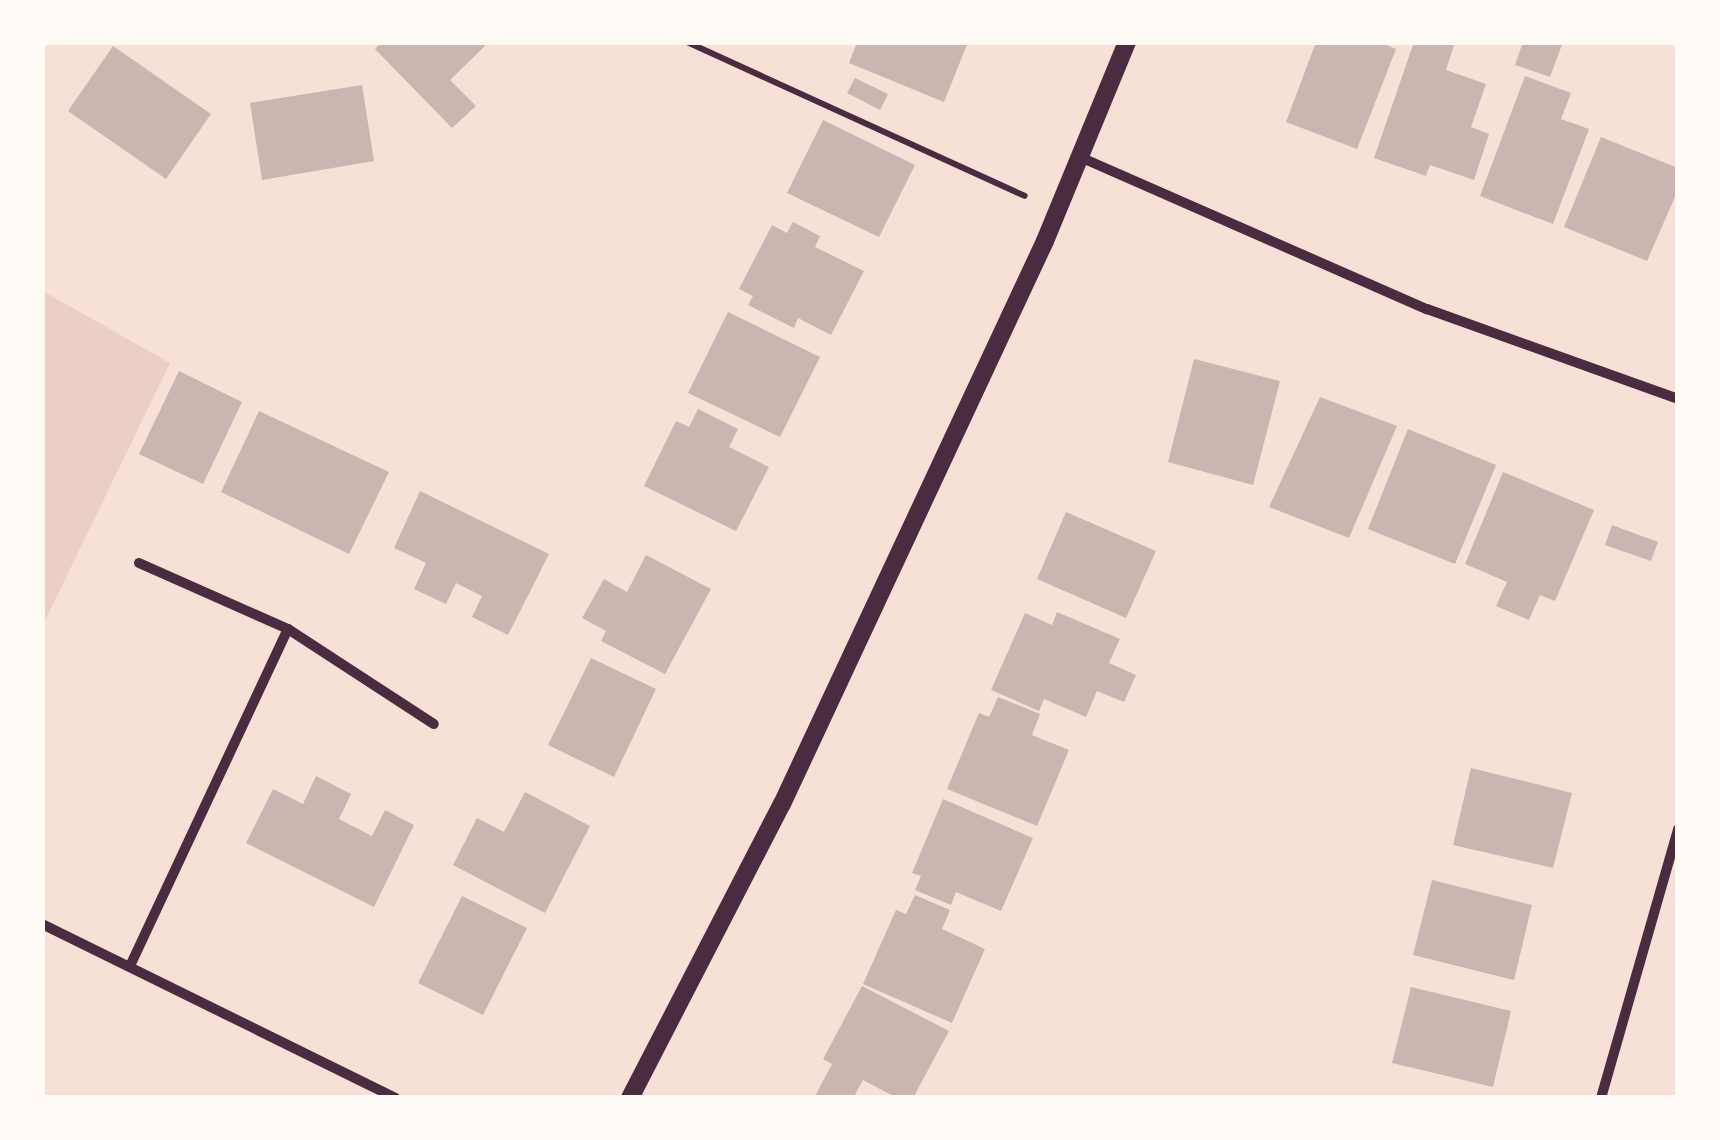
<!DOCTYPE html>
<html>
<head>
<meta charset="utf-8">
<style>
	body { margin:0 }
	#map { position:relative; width:1720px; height:1140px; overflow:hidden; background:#f7e1d7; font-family:Figtree,sans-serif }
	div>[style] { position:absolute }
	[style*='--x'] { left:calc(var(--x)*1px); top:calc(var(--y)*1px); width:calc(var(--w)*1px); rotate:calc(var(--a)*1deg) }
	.green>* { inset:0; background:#ebcfc5 }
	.building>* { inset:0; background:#ccb4b1 }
	.path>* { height:6px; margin:-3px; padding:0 3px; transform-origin:3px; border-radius:3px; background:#4a2c40 }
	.minor>* { height:10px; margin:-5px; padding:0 5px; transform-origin:5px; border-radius:5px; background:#4a2c40 }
	.tertiary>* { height:18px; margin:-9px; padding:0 9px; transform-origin:9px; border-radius:9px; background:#4a2c40 }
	span { translate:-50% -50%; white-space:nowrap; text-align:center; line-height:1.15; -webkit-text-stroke:8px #fffaf5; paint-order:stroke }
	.frame { position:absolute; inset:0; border:45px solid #fffaf5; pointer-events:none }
</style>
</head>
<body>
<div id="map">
	<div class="green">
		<div style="clip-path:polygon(43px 291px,170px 363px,43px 625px)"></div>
	</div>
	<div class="building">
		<div style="clip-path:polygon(382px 42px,489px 42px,450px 80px,476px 106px,452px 128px,375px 49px)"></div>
		<div style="clip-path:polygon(857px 42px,968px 42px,944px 102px,849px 63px)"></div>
		<div style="clip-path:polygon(1316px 42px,1379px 42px,1396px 49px,1357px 149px,1286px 122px)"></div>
		<div style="clip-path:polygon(1414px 42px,1455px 42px,1446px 70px,1486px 84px,1471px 127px,1489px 134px,1474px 180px,1430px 165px,1426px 176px,1374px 158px)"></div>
		<div style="clip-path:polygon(1523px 42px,1563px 42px,1550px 77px,1515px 65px)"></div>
		<div style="clip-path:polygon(113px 46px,211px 114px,166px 179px,68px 111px)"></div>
		<div style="clip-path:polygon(1525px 76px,1571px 93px,1561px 119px,1589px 129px,1553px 224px,1480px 196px)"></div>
		<div style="clip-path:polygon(855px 78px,888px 94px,880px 110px,847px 93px)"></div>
		<div style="clip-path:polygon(362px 85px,374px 161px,262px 180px,250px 103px)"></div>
		<div style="clip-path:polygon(823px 120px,915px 165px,879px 237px,787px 193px)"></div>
		<div style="clip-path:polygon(1601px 137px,1678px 168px,1678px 190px,1647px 261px,1564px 227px)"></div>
		<div style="clip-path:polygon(793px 222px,820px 236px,815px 247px,864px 271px,831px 335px,798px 318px,794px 328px,748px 305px,753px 296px,739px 289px,772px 225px,787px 233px)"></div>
		<div style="clip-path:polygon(728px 312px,820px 357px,780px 437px,688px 393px)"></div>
		<div style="clip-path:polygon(1194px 359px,1280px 381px,1253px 485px,1168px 462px)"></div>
		<div style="clip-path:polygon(179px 371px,242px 402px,203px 484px,139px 454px)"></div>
		<div style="clip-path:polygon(1320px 397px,1397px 426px,1349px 538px,1269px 507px)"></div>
		<div style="clip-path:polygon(698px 409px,738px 429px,729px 447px,769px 467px,736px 531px,644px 486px,676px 421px,689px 427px)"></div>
		<div style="clip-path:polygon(259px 411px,389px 472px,349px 554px,221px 492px)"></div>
		<div style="clip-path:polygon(1408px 429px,1496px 465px,1455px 564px,1368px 529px)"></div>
		<div style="clip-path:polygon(1503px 472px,1594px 510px,1555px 601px,1540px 595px,1529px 620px,1496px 606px,1507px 582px,1465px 564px)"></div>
		<div style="clip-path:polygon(420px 491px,549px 554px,508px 635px,472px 617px,482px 596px,456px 583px,446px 604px,414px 589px,426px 563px,394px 548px)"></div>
		<div style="clip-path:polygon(1066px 512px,1156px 551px,1126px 618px,1037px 579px)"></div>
		<div style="clip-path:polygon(1612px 525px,1658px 542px,1651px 561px,1605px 545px)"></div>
		<div style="clip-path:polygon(646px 555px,711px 589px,665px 674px,601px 641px,606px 631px,582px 618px,604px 579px,627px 592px)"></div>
		<div style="clip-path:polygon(1057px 612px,1120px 639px,1109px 663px,1136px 675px,1124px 702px,1097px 691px,1086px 717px,1044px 699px,1039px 711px,991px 690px,1025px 613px,1052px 625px)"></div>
		<div style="clip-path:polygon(591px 658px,656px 689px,614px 777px,548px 745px)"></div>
		<div style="clip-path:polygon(998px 697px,1040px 714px,1032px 735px,1069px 750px,1037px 826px,947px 789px,979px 713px,989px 717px)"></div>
		<div style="clip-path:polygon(1471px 768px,1572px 793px,1553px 868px,1453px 845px)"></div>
		<div style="clip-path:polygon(316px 776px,351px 794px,339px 819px,372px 836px,385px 810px,414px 825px,374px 907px,246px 843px,273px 789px,303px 804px)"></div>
		<div style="clip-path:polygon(525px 792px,590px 826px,545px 913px,453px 865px,477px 818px,504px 832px)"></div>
		<div style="clip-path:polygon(943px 799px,1033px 838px,1001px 911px,956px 892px,951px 905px,915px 890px,921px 876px,912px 873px)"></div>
		<div style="clip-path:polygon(1432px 880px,1532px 905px,1514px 980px,1413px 955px)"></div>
		<div style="clip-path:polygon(915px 895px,950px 910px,942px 929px,985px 949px,952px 1023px,863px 984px,896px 910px,906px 914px)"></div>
		<div style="clip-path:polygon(462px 896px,527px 928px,483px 1015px,418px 983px)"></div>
		<div style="clip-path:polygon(862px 986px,949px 1031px,913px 1098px,897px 1098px,863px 1080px,853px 1098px,814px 1098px,832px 1064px,823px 1059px)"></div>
		<div style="clip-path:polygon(1411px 987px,1511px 1011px,1493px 1087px,1392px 1063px)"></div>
	</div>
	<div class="path">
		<div style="--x:687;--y:42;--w:371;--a:24.5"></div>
	</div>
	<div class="minor">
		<div style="--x:1080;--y:157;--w:379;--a:23.7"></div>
		<div style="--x:1427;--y:309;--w:267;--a:19.7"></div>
		<div style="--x:139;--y:563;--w:163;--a:23.9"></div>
		<div style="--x:288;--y:629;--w:174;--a:33.1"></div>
		<div style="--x:42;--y:924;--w:394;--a:26.2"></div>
		<div style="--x:130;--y:966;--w:372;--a:-64.9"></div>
		<div style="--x:1601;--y:1098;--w:280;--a:-74"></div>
	</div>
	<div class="tertiary">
		<div style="--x:630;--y:1098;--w:331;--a:-62.7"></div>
		<div style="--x:782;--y:804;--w:621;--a:-64.96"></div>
		<div style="--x:1045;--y:241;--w:215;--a:-67.6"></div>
	</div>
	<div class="frame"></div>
</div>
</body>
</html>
